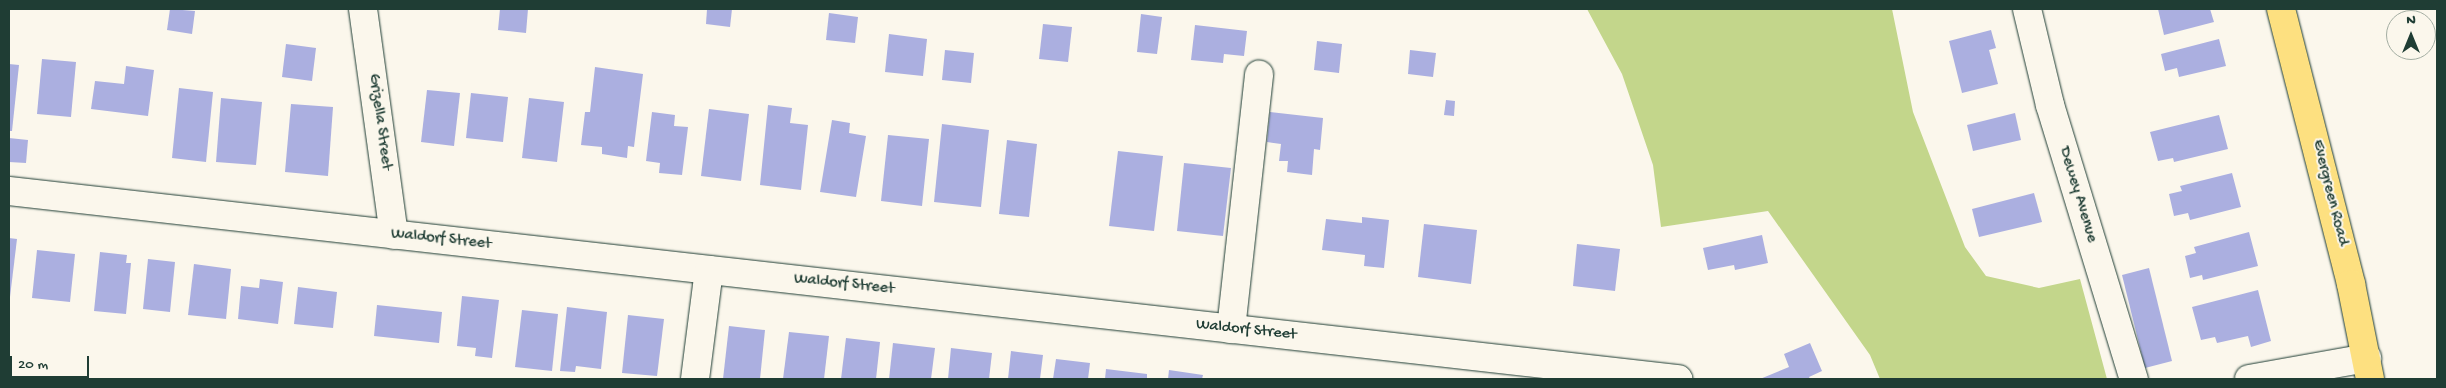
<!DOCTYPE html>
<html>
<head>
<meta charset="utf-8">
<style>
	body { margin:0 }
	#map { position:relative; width:2446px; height:388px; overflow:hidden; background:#fbf7ec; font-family:"Gochi Hand",sans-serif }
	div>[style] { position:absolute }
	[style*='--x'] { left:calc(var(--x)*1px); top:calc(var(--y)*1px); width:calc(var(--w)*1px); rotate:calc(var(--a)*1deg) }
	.green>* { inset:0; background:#c3d68b }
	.building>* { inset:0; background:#abafe0 }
	.roads { filter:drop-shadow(0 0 1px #1f3d34) drop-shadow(0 0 1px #1f3d34) }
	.minor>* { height:28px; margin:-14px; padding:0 14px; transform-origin:14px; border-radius:14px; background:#fbf7ec }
	.major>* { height:28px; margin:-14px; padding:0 14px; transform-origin:14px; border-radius:14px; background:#fde080 }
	span { translate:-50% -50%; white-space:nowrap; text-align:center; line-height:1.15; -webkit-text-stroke:4px #fbf7ec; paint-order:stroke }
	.street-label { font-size:16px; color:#1f3d34 }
	.frame { position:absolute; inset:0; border:10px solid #1f3d34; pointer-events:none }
	.north { position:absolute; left:2386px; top:10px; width:50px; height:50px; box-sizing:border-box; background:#fbf7ec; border:1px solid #a3ada2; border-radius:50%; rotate:0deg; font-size:14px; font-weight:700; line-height:20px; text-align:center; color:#1f3d34 }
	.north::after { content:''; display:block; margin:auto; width:18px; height:22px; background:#1f3d34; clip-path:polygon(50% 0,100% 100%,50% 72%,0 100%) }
	.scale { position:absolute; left:10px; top:356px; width:79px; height:22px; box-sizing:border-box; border:2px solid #1f3d34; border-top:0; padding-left:6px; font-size:15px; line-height:18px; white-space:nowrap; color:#1f3d34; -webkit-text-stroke:4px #fbf7ec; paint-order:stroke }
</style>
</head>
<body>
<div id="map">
	<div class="green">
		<div style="clip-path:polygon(1587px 9px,1892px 9px,1913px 112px,1965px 247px,1986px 276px,2039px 288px,2080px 279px,2107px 379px,1880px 379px,1870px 355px,1768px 211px,1661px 227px,1653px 165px,1622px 74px)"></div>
	</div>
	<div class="building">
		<div style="clip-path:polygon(170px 9px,195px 11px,192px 34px,167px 30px)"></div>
		<div style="clip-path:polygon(500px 9px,528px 9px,526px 33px,498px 30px)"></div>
		<div style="clip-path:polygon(707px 9px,732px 9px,730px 27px,706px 24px)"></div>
		<div style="clip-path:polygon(2158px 9px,2210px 9px,2214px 22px,2164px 35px)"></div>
		<div style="clip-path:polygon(829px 13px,858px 17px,855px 43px,826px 40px)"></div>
		<div style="clip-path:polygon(1141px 14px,1162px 17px,1157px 54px,1137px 52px)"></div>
		<div style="clip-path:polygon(1043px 24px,1072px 27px,1068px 62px,1039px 59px)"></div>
		<div style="clip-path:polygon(1195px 25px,1247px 31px,1244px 56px,1224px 54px,1223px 63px,1191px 60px)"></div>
		<div style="clip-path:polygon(1991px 30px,1996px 48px,1989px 50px,1998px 84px,1962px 93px,1949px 41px)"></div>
		<div style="clip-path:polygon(889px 34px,927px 39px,923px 76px,885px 72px)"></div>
		<div style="clip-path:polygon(2219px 39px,2226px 66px,2179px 77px,2177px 68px,2165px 71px,2161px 54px)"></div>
		<div style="clip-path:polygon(1317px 41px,1342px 44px,1339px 73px,1314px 70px)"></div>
		<div style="clip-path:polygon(286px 44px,316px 48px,312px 81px,282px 77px)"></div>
		<div style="clip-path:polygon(945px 50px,974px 53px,971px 83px,942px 80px)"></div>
		<div style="clip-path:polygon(1410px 50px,1436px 53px,1433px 77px,1408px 74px)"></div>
		<div style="clip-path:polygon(42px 59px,76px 62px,71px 117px,37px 114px)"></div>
		<div style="clip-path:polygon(9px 64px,19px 65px,12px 131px,9px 131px)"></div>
		<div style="clip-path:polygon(126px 66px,154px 70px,148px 116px,91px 109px,95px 81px,124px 84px)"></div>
		<div style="clip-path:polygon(595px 67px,643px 74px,634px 147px,628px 146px,627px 158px,602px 154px,602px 147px,581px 145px,585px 112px,590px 112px)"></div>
		<div style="clip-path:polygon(179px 88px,213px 92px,206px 162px,172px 158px)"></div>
		<div style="clip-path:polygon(427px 90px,460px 93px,454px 146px,421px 142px)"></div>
		<div style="clip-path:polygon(471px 93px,508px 97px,503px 142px,466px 138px)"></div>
		<div style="clip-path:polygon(221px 98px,262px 102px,256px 165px,216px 162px)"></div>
		<div style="clip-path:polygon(529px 98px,564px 102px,557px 162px,522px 158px)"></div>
		<div style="clip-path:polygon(1446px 100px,1455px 101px,1454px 116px,1444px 115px)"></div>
		<div style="clip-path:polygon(291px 104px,333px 107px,328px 176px,285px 172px)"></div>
		<div style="clip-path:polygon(768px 105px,792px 108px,790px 123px,808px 125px,801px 190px,760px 185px)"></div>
		<div style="clip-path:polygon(709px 109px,749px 114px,741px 181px,701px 176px)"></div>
		<div style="clip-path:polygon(652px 112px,675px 115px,674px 126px,688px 127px,682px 175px,659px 173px,660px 163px,646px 161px)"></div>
		<div style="clip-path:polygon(1270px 112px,1323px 118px,1320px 150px,1314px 149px,1312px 175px,1287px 172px,1288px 161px,1279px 161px,1281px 144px,1267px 142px)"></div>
		<div style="clip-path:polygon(2015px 113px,2021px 140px,1973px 151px,1967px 125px)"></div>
		<div style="clip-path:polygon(2219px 115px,2228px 149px,2174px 162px,2173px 158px,2158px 161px,2150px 132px)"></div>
		<div style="clip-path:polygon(832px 120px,850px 123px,849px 133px,866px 136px,856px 197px,820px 192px)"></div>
		<div style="clip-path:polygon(942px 124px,989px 130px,981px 207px,934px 202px)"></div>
		<div style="clip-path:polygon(888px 135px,929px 139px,922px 206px,881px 201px)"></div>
		<div style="clip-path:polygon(9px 138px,28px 140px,26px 163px,9px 162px)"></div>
		<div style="clip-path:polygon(1007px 140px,1037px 144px,1029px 217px,999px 214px)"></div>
		<div style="clip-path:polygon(1118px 151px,1163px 156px,1154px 231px,1109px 226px)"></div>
		<div style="clip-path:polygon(1184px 163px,1231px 168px,1223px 236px,1177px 231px)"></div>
		<div style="clip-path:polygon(2232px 173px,2241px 207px,2190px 220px,2188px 213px,2174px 216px,2169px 194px,2182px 191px,2180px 186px)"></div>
		<div style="clip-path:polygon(2034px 193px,2042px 222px,1979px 237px,1972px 209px)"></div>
		<div style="clip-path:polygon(1362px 217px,1389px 220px,1384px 268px,1364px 266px,1365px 255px,1322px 250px,1326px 219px,1362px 223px)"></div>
		<div style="clip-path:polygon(1424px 224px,1477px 230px,1471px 284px,1418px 277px)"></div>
		<div style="clip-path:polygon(2249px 232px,2258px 266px,2203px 280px,2202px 275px,2190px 278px,2185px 256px,2196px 253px,2194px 247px)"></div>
		<div style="clip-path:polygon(1762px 235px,1768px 263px,1735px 270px,1734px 265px,1708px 270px,1703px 248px)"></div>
		<div style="clip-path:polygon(9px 238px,17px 239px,10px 297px,9px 297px)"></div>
		<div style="clip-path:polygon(1577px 244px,1620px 249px,1615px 291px,1573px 286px)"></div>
		<div style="clip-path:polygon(37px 250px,75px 254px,70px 302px,32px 298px)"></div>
		<div style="clip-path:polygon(100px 252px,127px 255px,126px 263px,131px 263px,126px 314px,94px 311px)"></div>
		<div style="clip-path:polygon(148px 259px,175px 262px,170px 312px,143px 309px)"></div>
		<div style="clip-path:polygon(194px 264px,231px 269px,226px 319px,188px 315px)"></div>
		<div style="clip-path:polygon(2149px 268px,2172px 361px,2145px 368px,2122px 275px)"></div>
		<div style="clip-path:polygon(260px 279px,283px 282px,278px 324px,238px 319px,241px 286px,259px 288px)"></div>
		<div style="clip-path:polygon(298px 287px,337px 292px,333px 328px,294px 324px)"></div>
		<div style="clip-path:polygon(2258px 290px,2271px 341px,2251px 347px,2248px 336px,2217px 343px,2215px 337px,2201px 340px,2192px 307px)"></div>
		<div style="clip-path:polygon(462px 296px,499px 300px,492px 358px,475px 356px,476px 348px,457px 346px)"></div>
		<div style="clip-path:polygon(377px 305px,442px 312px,439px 343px,374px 336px)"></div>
		<div style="clip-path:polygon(567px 307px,607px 312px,601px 369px,576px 366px,575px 372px,560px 371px)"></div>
		<div style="clip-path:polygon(522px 310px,558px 314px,552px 371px,515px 367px)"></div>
		<div style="clip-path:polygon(628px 315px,664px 319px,657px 376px,622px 373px)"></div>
		<div style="clip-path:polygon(729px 326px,765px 330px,760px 379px,723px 379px)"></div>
		<div style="clip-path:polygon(789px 332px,829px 336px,824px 379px,783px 379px)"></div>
		<div style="clip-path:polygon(846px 338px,880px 342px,876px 379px,841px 379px)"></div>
		<div style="clip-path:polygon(893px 343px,935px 348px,931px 379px,889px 379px)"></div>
		<div style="clip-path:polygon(1810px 343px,1822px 371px,1809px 377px,1810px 379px,1760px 379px,1789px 367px,1784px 354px)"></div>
		<div style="clip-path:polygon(951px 348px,992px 353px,989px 379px,948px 379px)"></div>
		<div style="clip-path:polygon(1011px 351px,1043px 355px,1040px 379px,1008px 379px)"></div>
		<div style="clip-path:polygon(1056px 359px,1090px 363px,1088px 379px,1053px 379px)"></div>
		<div style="clip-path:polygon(1106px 369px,1147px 374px,1147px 379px,1105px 379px)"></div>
		<div style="clip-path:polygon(1169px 370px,1203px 375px,1202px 379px,1168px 379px)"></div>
	</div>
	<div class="roads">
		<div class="minor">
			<div style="--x:363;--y:9;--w:228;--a:82.2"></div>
			<div style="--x:2027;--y:9;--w:99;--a:76.5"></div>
			<div style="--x:2050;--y:105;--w:287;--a:73"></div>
			<div style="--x:9;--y:191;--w:1680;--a:6.43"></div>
			<div style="--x:1231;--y:329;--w:256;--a:-83.7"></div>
			<div style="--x:695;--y:379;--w:110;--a:-82.7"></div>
			<div style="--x:2249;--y:379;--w:120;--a:-10.1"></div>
		</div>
		<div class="major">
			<div style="--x:2281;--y:9;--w:284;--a:75.7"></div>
			<div style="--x:2351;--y:284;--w:97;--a:78.7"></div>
		</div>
	</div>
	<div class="street-label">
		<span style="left:379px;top:122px;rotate:82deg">Grizella Street</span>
		<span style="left:2329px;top:193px;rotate:76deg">Evergreen Road</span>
		<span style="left:2077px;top:195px;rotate:73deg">Dewey Avenue</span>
		<span style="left:441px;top:240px;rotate:6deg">Waldorf Street</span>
		<span style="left:844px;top:285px;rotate:6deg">Waldorf Street</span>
		<span style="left:1246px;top:331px;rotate:6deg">Waldorf Street</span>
	</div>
	<div class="frame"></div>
	<div class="north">N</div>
	<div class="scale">20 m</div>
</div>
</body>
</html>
